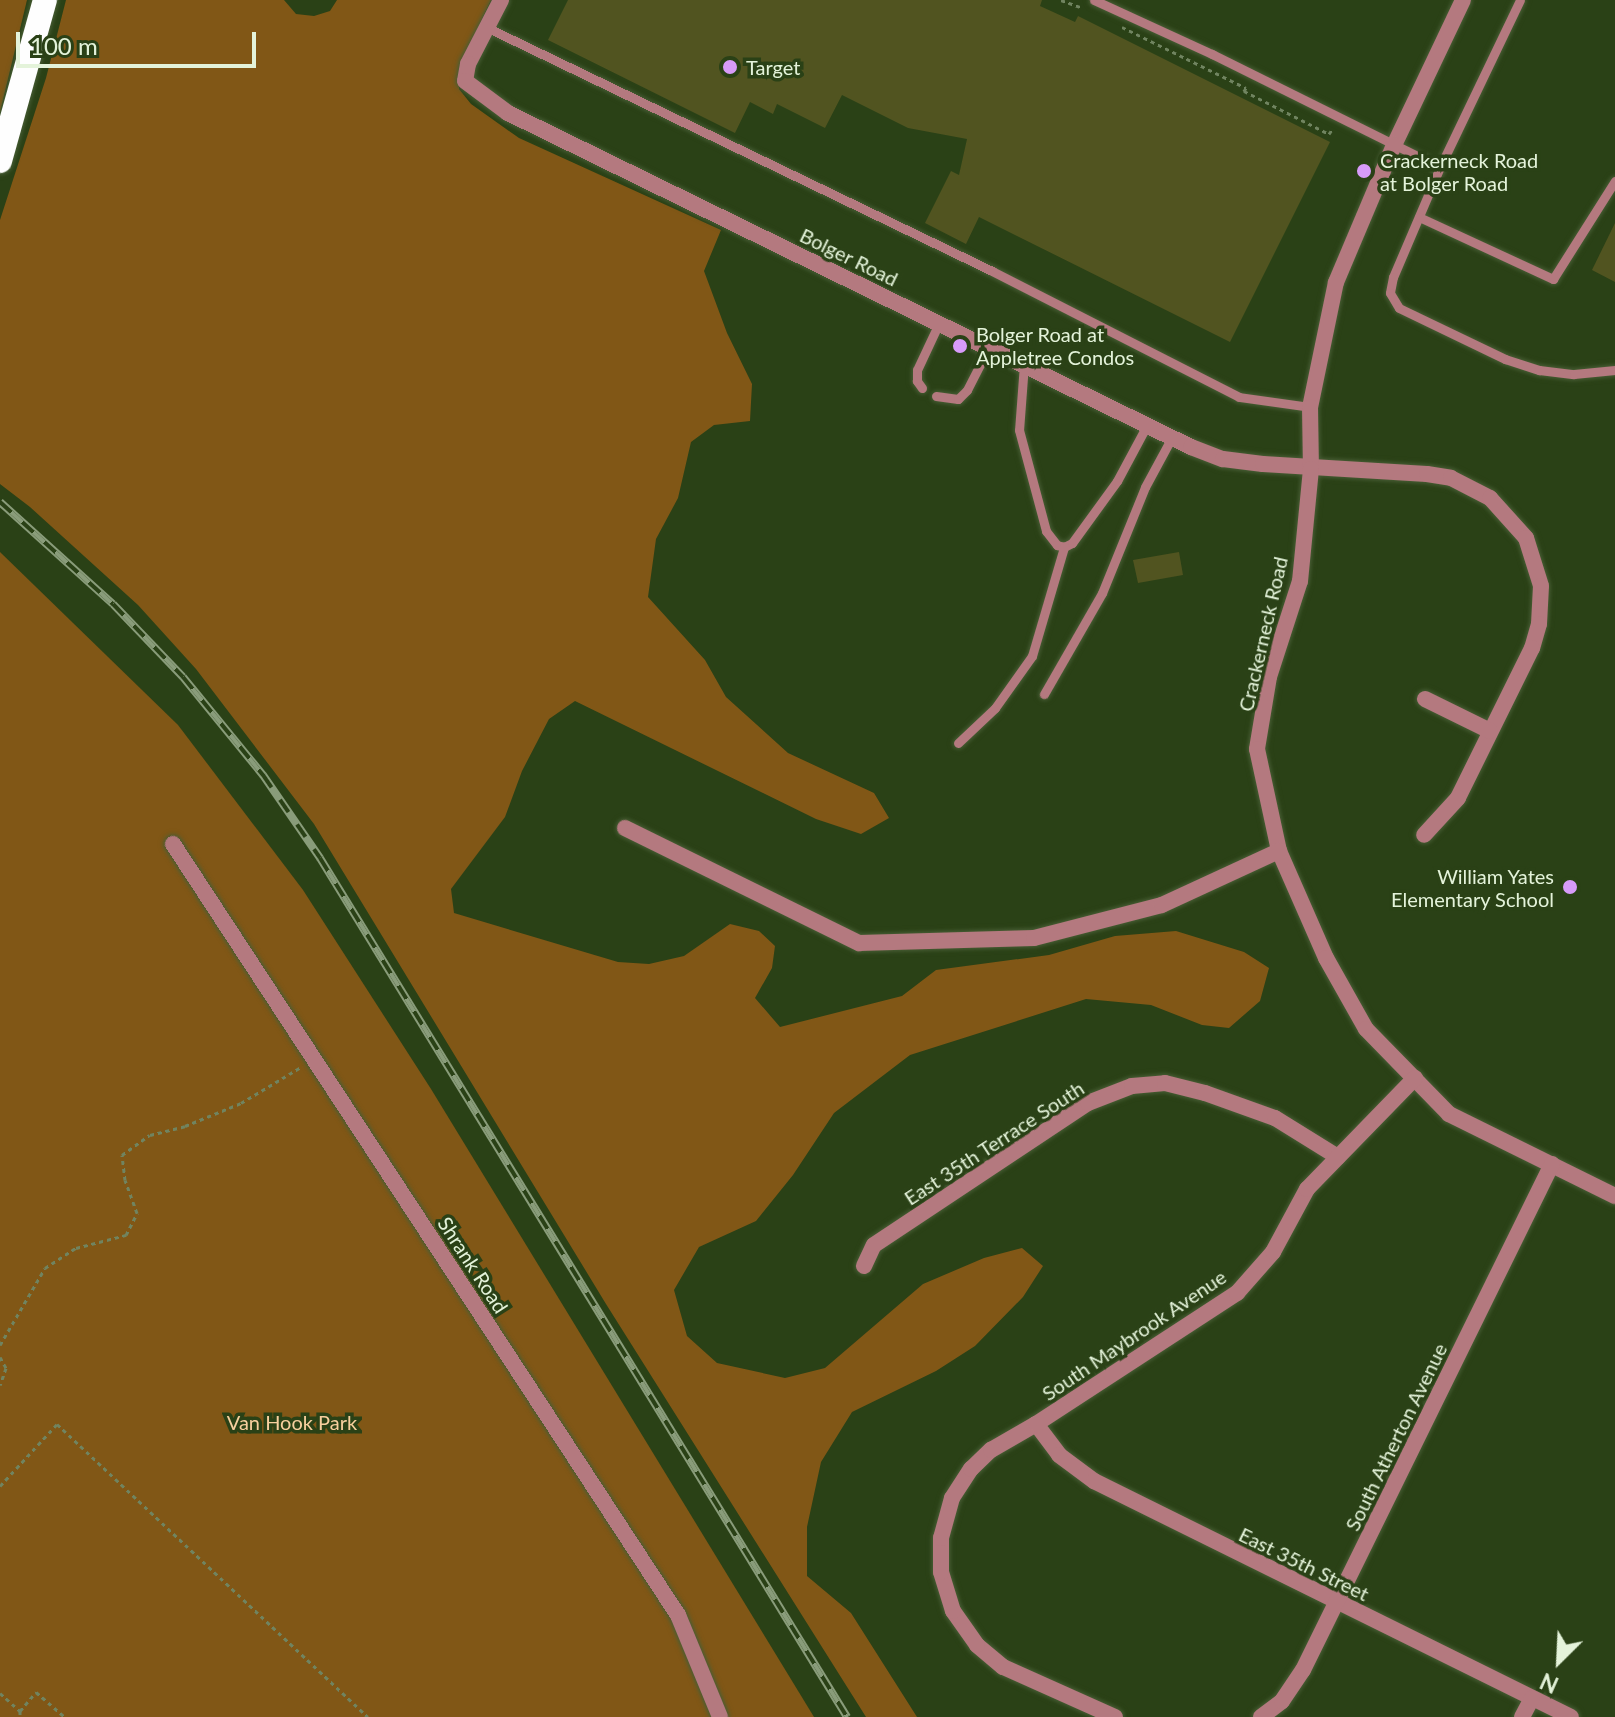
<!DOCTYPE html>
<html>
<head>
<meta charset="utf-8">
<style>
	body { margin:0 }
	#map { position:relative; width:1615px; height:1717px; overflow:hidden; background:#2a4116; font-family:Lato,sans-serif }
	div>[style] { position:absolute }
	[style*='--x'] { left:calc(var(--x)*1px); top:calc(var(--y)*1px); width:calc(var(--w)*1px); rotate:calc(var(--a)*1deg) }
	.green>* { inset:0; background:#815716 }
	.building>* { inset:0; background:#515420 }
	.path>* { height:3px; margin-top:-1.5px; transform-origin:0; background:repeating-linear-gradient(90deg,#708460 0 4px,transparent 0 8px) }
	.roads { filter:drop-shadow(0 0 2px #485d35) drop-shadow(0 0 2px #485d35) }
	.lane>* { height:9px; margin:-4.5px; padding:0 4.5px; transform-origin:4.5px; border-radius:4.5px; background:#b4797f }
	.street>* { height:16px; margin:-8px; padding:0 8px; transform-origin:8px; border-radius:8px; background:#b4797f }
	.highway>* { height:24px; margin:-12px; padding:0 12px; transform-origin:12px; border-radius:12px; background:#fefefe }
	.rail>* { height:8px; margin-top:-4px; transform-origin:0; background:repeating-linear-gradient(90deg,#2a4116 0 15px,#899c7a 0 30px); box-sizing:border-box; border-block:2px solid #899c7a }
	.dots>* { width:22px; height:22px; translate:-50% -50%; box-sizing:border-box; border:4px solid #2a4116; border-radius:50% }
	span { translate:-50% -50%; white-space:nowrap; text-align:center; line-height:1.15; -webkit-text-stroke:7px #2a4116; paint-order:stroke }
	.poi-label { font-size:20px; color:#e4f3da }
	.left { translate:0 -50%; text-align:left }
	.right { translate:-100% -50%; text-align:right }
	.street-label { font-size:20px; color:#e4f3da }
	.park-label { font-size:20px; color:#f7cf9e }
	.north { position:absolute; left:1519px; top:1621px; width:80px; height:80px; -webkit-text-stroke:6px #2a4116; paint-order:stroke; rotate:204deg; font-size:22px; font-weight:700; line-height:32px; text-align:center; color:#e4f3da }
	.north::after { content:''; display:block; margin:auto; width:28px; height:36px; background:#e4f3da; clip-path:polygon(50% 0,100% 100%,50% 72%,0 100%) }
	.scale { position:absolute; left:16px; top:32px; width:240px; height:36px; box-sizing:border-box; border:4px solid #e4f3da; border-top:0; padding-left:10px; font-size:24px; line-height:28px; white-space:nowrap; color:#e4f3da; -webkit-text-stroke:6px #2a4116; paint-order:stroke }
</style>
</head>
<body>
<div id="map">
	<div class="green">
		<div style="clip-path:polygon(0 0,27px 0,0 112px)"></div>
		<div style="clip-path:polygon(66px 0,284px 0,296px 14px,314px 16px,330px 11px,337px 0,491px 0,459px 67px,459px 89px,471px 104px,519px 138px,721px 230px,704px 271px,727px 333px,752px 384px,750px 421px,714px 425px,691px 442px,678px 498px,656px 539px,648px 597px,705px 660px,726px 697px,788px 753px,874px 793px,889px 818px,861px 834px,816px 819px,575px 701px,549px 719px,522px 771px,505px 817px,451px 889px,454px 913px,618px 962px,649px 964px,684px 956px,730px 924px,759px 931px,775px 946px,772px 968px,755px 998px,780px 1027px,902px 996px,936px 970px,1049px 955px,1115px 936px,1176px 931px,1244px 952px,1269px 968px,1260px 1001px,1229px 1028px,1202px 1025px,1151px 1005px,1086px 999px,910px 1055px,834px 1113px,793px 1175px,756px 1221px,699px 1247px,674px 1290px,687px 1336px,717px 1363px,785px 1378px,825px 1368px,923px 1284px,984px 1258px,1022px 1248px,1043px 1266px,1023px 1297px,975px 1346px,936px 1371px,852px 1412px,821px 1462px,807px 1527px,807px 1576px,851px 1613px,917px 1717px,866px 1717px,606px 1304px,314px 824px,196px 669px,138px 605px,30px 507px,0 484px,0 220px,46px 78px)"></div>
		<div style="clip-path:polygon(0 552px,178px 725px,303px 890px,431px 1089px,814px 1717px,0 1717px)"></div>
	</div>
	<div class="building">
		<div style="clip-path:polygon(568px 0,1042px 0,1040px 6px,1075px 22px,1078px 16px,1330px 142px,1230px 342px,979px 217px,966px 244px,925px 223px,951px 171px,959px 175px,967px 139px,908px 128px,842px 95px,825px 128px,777px 104px,773px 114px,750px 102px,735px 133px,548px 40px)"></div>
		<div style="clip-path:polygon(1615px 223px,1615px 282px,1592px 270px)"></div>
		<div style="clip-path:polygon(1179px 552px,1183px 575px,1138px 583px,1133px 560px)"></div>
	</div>
	<div class="path">
		<div style="--x:1061;--y:0;--w:23;--a:20"></div>
		<div style="--x:1122;--y:27;--w:138;--a:26.2"></div>
		<div style="--x:1246;--y:88;--w:4;--a:124"></div>
		<div style="--x:1244;--y:91;--w:95;--a:26.8"></div>
		<div style="--x:1329;--y:134;--w:7;--a:-56"></div>
		<div style="--x:0;--y:1345;--w:89;--a:-59.7"></div>
		<div style="--x:45;--y:1268;--w:37;--a:-33"></div>
		<div style="--x:76;--y:1248;--w:52;--a:-14.6"></div>
		<div style="--x:126;--y:1235;--w:25;--a:-63"></div>
		<div style="--x:137;--y:1213;--w:35;--a:-110"></div>
		<div style="--x:125;--y:1180;--w:25;--a:-97"></div>
		<div style="--x:122;--y:1155;--w:34;--a:-36"></div>
		<div style="--x:150;--y:1135;--w:36;--a:-14"></div>
		<div style="--x:185;--y:1126;--w:61;--a:-22.3"></div>
		<div style="--x:241;--y:1103;--w:70;--a:-31"></div>
		<div style="--x:0;--y:1357;--w:13;--a:61"></div>
		<div style="--x:6;--y:1368;--w:18;--a:109"></div>
		<div style="--x:0;--y:1486;--w:84;--a:-47.4"></div>
		<div style="--x:57;--y:1424;--w:427;--a:43.3"></div>
		<div style="--x:0;--y:1693;--w:27;--a:42"></div>
		<div style="--x:20;--y:1711;--w:6;--a:90"></div>
		<div style="--x:20;--y:1711;--w:25;--a:-50"></div>
		<div style="--x:36;--y:1692;--w:38;--a:41"></div>
	</div>
	<div class="roads">
		<div class="lane">
			<div style="--x:1094;--y:0;--w:130;--a:24.6"></div>
			<div style="--x:1212;--y:54;--w:254;--a:26.4"></div>
			<div style="--x:1440;--y:167;--w:120;--a:113.1"></div>
			<div style="--x:1393;--y:277;--w:16;--a:101"></div>
			<div style="--x:1390;--y:293;--w:17;--a:59"></div>
			<div style="--x:1399;--y:308;--w:118;--a:25.7"></div>
			<div style="--x:1505;--y:359;--w:36;--a:18"></div>
			<div style="--x:1539;--y:370;--w:35;--a:7"></div>
			<div style="--x:1574;--y:374;--w:41;--a:-5.6"></div>
			<div style="--x:486;--y:27;--w:562;--a:25.74"></div>
			<div style="--x:992;--y:271;--w:277;--a:27"></div>
			<div style="--x:1239;--y:397;--w:72;--a:8"></div>
			<div style="--x:1440;--y:167;--w:185;--a:-64.4"></div>
			<div style="--x:1419;--y:217;--w:148;--a:24.8"></div>
			<div style="--x:1553;--y:279;--w:116;--a:-57.7"></div>
			<div style="--x:1024;--y:364;--w:66;--a:94.3"></div>
			<div style="--x:1019;--y:430;--w:105;--a:75"></div>
			<div style="--x:1046;--y:531;--w:18;--a:52"></div>
			<div style="--x:1057;--y:545;--w:7;--a:16"></div>
			<div style="--x:1064;--y:547;--w:9;--a:-27"></div>
			<div style="--x:1072;--y:543;--w:77;--a:-54"></div>
			<div style="--x:1117;--y:481;--w:64;--a:-61.8"></div>
			<div style="--x:922;--y:388;--w:9;--a:-126"></div>
			<div style="--x:917;--y:381;--w:11;--a:-90"></div>
			<div style="--x:917;--y:370;--w:52;--a:-64.9"></div>
			<div style="--x:936;--y:396;--w:22;--a:8"></div>
			<div style="--x:958;--y:399;--w:13;--a:-45"></div>
			<div style="--x:967;--y:390;--w:48;--a:-62.9"></div>
			<div style="--x:1044;--y:694;--w:116;--a:-60.1"></div>
			<div style="--x:1102;--y:593;--w:114;--a:-67.9"></div>
			<div style="--x:1145;--y:487;--w:57;--a:-61.6"></div>
			<div style="--x:958;--y:743;--w:51;--a:-43.4"></div>
			<div style="--x:995;--y:708;--w:64;--a:-54.6"></div>
			<div style="--x:1032;--y:656;--w:114;--a:-73.6"></div>
		</div>
		<div class="street">
			<div style="--x:501;--y:0;--w:72;--a:117.3"></div>
			<div style="--x:468;--y:64;--w:17;--a:100"></div>
			<div style="--x:465;--y:81;--w:54;--a:36.7"></div>
			<div style="--x:508;--y:113;--w:760;--a:26.06"></div>
			<div style="--x:1191;--y:447;--w:34;--a:21"></div>
			<div style="--x:1223;--y:459;--w:40;--a:7.1"></div>
			<div style="--x:1263;--y:464;--w:164;--a:3.5"></div>
			<div style="--x:1427;--y:474;--w:24;--a:9"></div>
			<div style="--x:1451;--y:478;--w:44;--a:27.1"></div>
			<div style="--x:1490;--y:498;--w:54;--a:48"></div>
			<div style="--x:1526;--y:538;--w:50;--a:72.6"></div>
			<div style="--x:1541;--y:586;--w:38;--a:93"></div>
			<div style="--x:1539;--y:624;--w:25;--a:106"></div>
			<div style="--x:1532;--y:648;--w:167;--a:116.3"></div>
			<div style="--x:1458;--y:798;--w:50;--a:132.6"></div>
			<div style="--x:1463;--y:0;--w:161;--a:115.4"></div>
			<div style="--x:1394;--y:145;--w:149;--a:112.9"></div>
			<div style="--x:1336;--y:282;--w:128;--a:101.7"></div>
			<div style="--x:1310;--y:407;--w:62;--a:89.1"></div>
			<div style="--x:1311;--y:469;--w:113;--a:95.6"></div>
			<div style="--x:1300;--y:581;--w:101;--a:107.9"></div>
			<div style="--x:1269;--y:677;--w:73;--a:99.5"></div>
			<div style="--x:1257;--y:749;--w:104;--a:77.8"></div>
			<div style="--x:1279;--y:851;--w:117;--a:66.3"></div>
			<div style="--x:1326;--y:958;--w:81;--a:60.6"></div>
			<div style="--x:1366;--y:1029;--w:119;--a:45.7"></div>
			<div style="--x:1449;--y:1114;--w:185;--a:26.3"></div>
			<div style="--x:1425;--y:699;--w:72;--a:26.2"></div>
			<div style="--x:625;--y:828;--w:261;--a:26.2"></div>
			<div style="--x:859;--y:943;--w:175;--a:-1.6"></div>
			<div style="--x:1034;--y:938;--w:132;--a:-14.5"></div>
			<div style="--x:1162;--y:905;--w:129;--a:-24.8"></div>
			<div style="--x:173;--y:844;--w:922;--a:56.78"></div>
			<div style="--x:678;--y:1615;--w:110;--a:67.6"></div>
			<div style="--x:864;--y:1266;--w:23;--a:-65"></div>
			<div style="--x:874;--y:1245;--w:257;--a:-33.6"></div>
			<div style="--x:1088;--y:1103;--w:47;--a:-21.1"></div>
			<div style="--x:1132;--y:1086;--w:33;--a:-5"></div>
			<div style="--x:1165;--y:1083;--w:41;--a:14"></div>
			<div style="--x:1205;--y:1093;--w:74;--a:19.7"></div>
			<div style="--x:1275;--y:1118;--w:74;--a:31.8"></div>
			<div style="--x:1036;--y:1424;--w:39;--a:53"></div>
			<div style="--x:1059;--y:1455;--w:44;--a:36.6"></div>
			<div style="--x:1094;--y:1481;--w:532;--a:26.32"></div>
			<div style="--x:1115;--y:1717;--w:123;--a:-155.9"></div>
			<div style="--x:1003;--y:1667;--w:34;--a:-140"></div>
			<div style="--x:977;--y:1645;--w:42;--a:-125.2"></div>
			<div style="--x:953;--y:1611;--w:41;--a:-107.1"></div>
			<div style="--x:941;--y:1572;--w:34;--a:-90"></div>
			<div style="--x:941;--y:1538;--w:41;--a:-74.6"></div>
			<div style="--x:952;--y:1498;--w:35;--a:-57"></div>
			<div style="--x:971;--y:1469;--w:28;--a:-44"></div>
			<div style="--x:991;--y:1450;--w:52;--a:-30"></div>
			<div style="--x:1036;--y:1424;--w:240;--a:-33.1"></div>
			<div style="--x:1237;--y:1293;--w:55;--a:-48.7"></div>
			<div style="--x:1273;--y:1252;--w:72;--a:-61.6"></div>
			<div style="--x:1307;--y:1189;--w:155;--a:-45.8"></div>
			<div style="--x:1261;--y:1717;--w:26;--a:-37"></div>
			<div style="--x:1282;--y:1701;--w:37;--a:-56"></div>
			<div style="--x:1303;--y:1670;--w:564;--a:-63.8"></div>
			<div style="--x:1522;--y:1717;--w:21;--a:-62"></div>
		</div>
		<div class="highway">
			<div style="--x:0;--y:161;--w:167;--a:-74.4"></div>
		</div>
	</div>
	<div class="rail">
		<div style="--x:0;--y:502;--w:152;--a:42.1"></div>
		<div style="--x:113;--y:604;--w:101;--a:46.2"></div>
		<div style="--x:183;--y:677;--w:127;--a:50.8"></div>
		<div style="--x:263;--y:775;--w:101;--a:55.5"></div>
		<div style="--x:320;--y:858;--w:1008;--a:58.47"></div>
	</div>
	<div class="dots">
		<div style="left:730px;top:67px;background:#d79bf9"></div>
		<div style="left:1364px;top:171px;background:#d79bf9"></div>
		<div style="left:960px;top:346px;background:#d79bf9"></div>
		<div style="left:1570px;top:887px;background:#d79bf9"></div>
	</div>
	<div class="poi-label">
		<span class="left" style="left:746px;top:67px">Target</span>
		<span class="left" style="left:1380px;top:172px">Crackerneck Road<br>at Bolger Road</span>
		<span class="left" style="left:976px;top:346px">Bolger Road at<br>Appletree Condos</span>
		<span class="right" style="left:1554px;top:888px">William Yates<br>Elementary School</span>
	</div>
	<div class="street-label">
		<span style="left:849px;top:257px;rotate:26deg">Bolger Road</span>
		<span style="left:1263px;top:634px;rotate:-77deg">Crackerneck Road</span>
		<span style="left:994px;top:1143px;rotate:-33deg">East 35th Terrace South</span>
		<span style="left:473px;top:1265px;rotate:57deg">Shrank Road</span>
		<span style="left:1134px;top:1335px;rotate:-34deg">South Maybrook Avenue</span>
		<span style="left:1396px;top:1437px;rotate:-64deg">South Atherton Avenue</span>
		<span style="left:1304px;top:1564px;rotate:26deg">East 35th Street</span>
	</div>
	<div class="park-label">
		<span style="left:292px;top:1422px">Van Hook Park</span>
	</div>
	<div class="north">N</div>
	<div class="scale">100 m</div>
</div>
</body>
</html>
